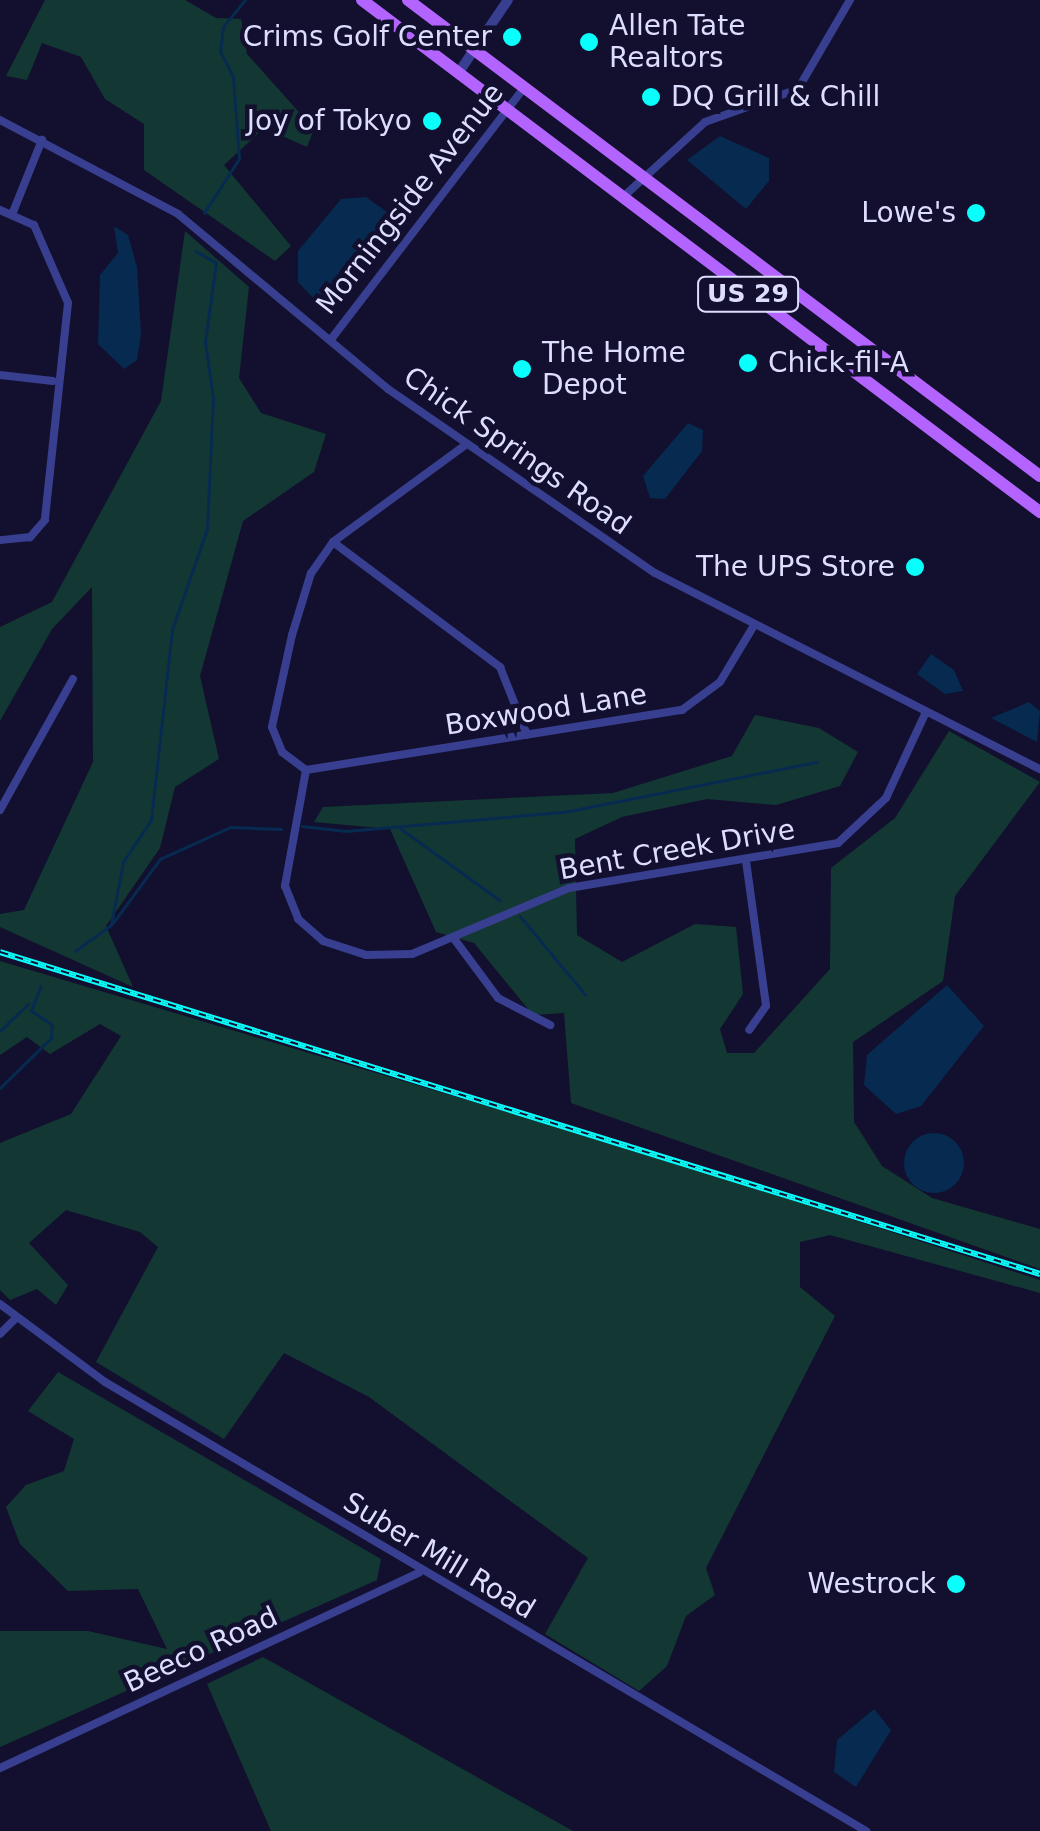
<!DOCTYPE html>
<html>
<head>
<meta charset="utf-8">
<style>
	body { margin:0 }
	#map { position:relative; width:1040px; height:1831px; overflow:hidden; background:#12102e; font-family:"DejaVu Sans",sans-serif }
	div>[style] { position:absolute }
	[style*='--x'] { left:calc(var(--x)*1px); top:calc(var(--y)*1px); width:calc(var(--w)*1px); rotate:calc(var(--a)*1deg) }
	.green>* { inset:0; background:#133833 }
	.water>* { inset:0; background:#072a50 }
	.round { border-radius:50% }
	.stream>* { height:2.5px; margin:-1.25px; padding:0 1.25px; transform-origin:1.25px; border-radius:1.25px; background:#072a50 }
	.minor>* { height:8px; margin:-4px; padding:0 4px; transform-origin:4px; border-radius:4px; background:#383f90 }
	.tertiary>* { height:10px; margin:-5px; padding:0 5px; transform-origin:5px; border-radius:5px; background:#383f90 }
	.primary>* { height:12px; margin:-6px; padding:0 6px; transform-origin:6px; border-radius:6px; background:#b364ff }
	.rail>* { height:6px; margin-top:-3px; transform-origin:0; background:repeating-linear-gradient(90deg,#12102e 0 8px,#09fffc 0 16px); box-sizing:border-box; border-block:2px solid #09fffc }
	.dots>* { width:28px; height:28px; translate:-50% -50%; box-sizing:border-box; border:5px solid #12102e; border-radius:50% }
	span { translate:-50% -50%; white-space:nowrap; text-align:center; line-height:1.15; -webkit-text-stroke:9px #12102e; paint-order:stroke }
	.shield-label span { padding:2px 8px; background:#12102e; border:2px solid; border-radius:8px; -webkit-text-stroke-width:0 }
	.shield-label { font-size:25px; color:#ddf; font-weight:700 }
	.poi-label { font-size:28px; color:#ddf }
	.left { translate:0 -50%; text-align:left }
	.right { translate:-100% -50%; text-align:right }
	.street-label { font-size:28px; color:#ddf }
</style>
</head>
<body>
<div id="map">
	<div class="green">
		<div style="clip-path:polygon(45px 0,185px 0,216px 18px,241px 19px,247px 54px,314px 129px,307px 147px,264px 128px,224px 165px,291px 246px,275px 261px,144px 170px,144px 124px,105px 99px,81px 57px,42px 43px,27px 80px,6px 76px)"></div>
		<div style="clip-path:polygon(185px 231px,249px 287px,239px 378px,261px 413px,326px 434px,314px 472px,243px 521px,200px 676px,219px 759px,175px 787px,160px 848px,106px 926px,133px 987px,0 927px,0 914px,24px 910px,93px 762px,92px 587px,52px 629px,0 721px,0 627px,52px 602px,161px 401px)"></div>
		<div style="clip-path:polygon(755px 715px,819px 728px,858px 752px,840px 786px,776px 805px,707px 799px,622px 817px,575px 839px,577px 935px,622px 962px,695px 924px,736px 927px,743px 994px,720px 1029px,727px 1053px,754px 1053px,830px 969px,831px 868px,895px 818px,949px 731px,1040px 782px,955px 896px,943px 981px,853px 1042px,854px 1122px,882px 1166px,932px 1198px,1040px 1229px,1040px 1269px,571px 1103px,564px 1013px,533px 1015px,474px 943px,436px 932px,390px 829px,314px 822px,323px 807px,613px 793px,732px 756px)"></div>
		<div style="clip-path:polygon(0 961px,675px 1162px,1040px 1280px,1040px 1293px,830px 1235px,800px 1242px,800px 1287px,835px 1316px,706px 1568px,715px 1595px,686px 1616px,667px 1666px,639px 1691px,545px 1634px,588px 1558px,369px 1397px,284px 1353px,224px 1439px,96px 1362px,158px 1247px,140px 1232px,66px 1210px,29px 1243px,68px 1285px,56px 1305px,37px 1289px,10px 1300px,0 1290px,0 1143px,71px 1114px,121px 1036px,100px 1024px,50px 1054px,27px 1037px,0 1055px)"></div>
		<div style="clip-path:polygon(58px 1372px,381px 1559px,377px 1580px,0 1747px,0 1631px,88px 1631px,167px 1649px,138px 1589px,68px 1591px,20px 1544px,6px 1507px,26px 1485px,64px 1471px,74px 1439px,28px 1411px)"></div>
		<div style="clip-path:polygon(263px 1657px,573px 1831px,271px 1831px,207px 1684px)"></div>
	</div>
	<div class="water">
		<div style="clip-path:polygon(720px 136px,769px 158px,769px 181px,746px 209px,687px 160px)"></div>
		<div style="clip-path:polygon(366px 197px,387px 212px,385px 235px,331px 302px,315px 300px,298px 282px,298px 251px,341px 199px)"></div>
		<div style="clip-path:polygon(114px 226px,128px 235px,137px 267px,141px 334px,137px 360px,124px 369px,98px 344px,100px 275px,118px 253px)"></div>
		<div style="clip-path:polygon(688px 423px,703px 430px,702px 451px,665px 499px,650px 498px,643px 476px)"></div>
		<div style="clip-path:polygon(931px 654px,954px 670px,963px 691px,945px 694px,917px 674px)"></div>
		<div style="clip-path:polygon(1029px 702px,1040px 711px,1037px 742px,991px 718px)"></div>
		<div style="clip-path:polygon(947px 985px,984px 1026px,921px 1106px,896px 1114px,864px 1085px,867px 1055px)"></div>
		<div class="round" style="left:904px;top:1133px;width:60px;height:60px"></div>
		<div style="clip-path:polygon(874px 1709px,891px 1730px,856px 1787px,834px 1772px,837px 1740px)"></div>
	</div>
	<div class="stream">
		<div style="--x:204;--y:213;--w:64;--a:-57.1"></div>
		<div style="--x:239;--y:159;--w:82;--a:-94.2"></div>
		<div style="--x:233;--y:77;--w:28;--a:-117"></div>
		<div style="--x:220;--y:52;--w:25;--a:-83"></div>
		<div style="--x:223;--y:27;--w:35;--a:-51"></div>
		<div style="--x:302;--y:826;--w:44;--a:6.5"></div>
		<div style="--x:346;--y:831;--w:219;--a:-5"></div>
		<div style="--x:564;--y:812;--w:258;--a:-11.2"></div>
		<div style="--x:400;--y:828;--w:123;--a:35.8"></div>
		<div style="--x:520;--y:916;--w:102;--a:50.2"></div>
		<div style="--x:113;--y:923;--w:79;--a:-53.7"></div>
		<div style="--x:160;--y:859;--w:78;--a:-24.3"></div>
		<div style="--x:231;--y:827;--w:50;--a:2.3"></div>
		<div style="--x:75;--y:951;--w:44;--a:-35.8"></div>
		<div style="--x:111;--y:925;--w:64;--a:-79.2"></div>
		<div style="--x:123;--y:862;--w:50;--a:-56.3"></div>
		<div style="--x:151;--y:820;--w:191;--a:-83.7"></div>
		<div style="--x:172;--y:630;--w:107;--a:-70.9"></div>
		<div style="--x:207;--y:529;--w:131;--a:-87.4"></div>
		<div style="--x:213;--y:398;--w:57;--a:-98.1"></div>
		<div style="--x:205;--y:342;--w:80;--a:-82.1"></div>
		<div style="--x:216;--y:263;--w:23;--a:-151"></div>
		<div style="--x:0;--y:1031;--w:39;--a:-44"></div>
		<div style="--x:0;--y:1088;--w:71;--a:-44.4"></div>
		<div style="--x:51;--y:1038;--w:13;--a:-86"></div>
		<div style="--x:52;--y:1025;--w:25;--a:-146"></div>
		<div style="--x:31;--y:1011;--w:26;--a:-69"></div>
	</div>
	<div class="minor">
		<div style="--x:0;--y:120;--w:201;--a:27.8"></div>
		<div style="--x:178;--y:214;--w:273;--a:39.8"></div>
		<div style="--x:388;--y:389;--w:324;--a:34.6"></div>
		<div style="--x:655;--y:573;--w:432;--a:27"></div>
		<div style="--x:623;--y:197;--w:111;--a:-42.4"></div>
		<div style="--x:705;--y:122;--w:99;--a:-19.5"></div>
		<div style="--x:798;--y:89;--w:103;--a:-59.7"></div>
		<div style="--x:0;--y:210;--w:37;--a:24"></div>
		<div style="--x:34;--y:225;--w:85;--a:66.4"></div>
		<div style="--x:68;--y:303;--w:218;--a:96.1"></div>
		<div style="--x:45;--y:520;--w:23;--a:131"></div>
		<div style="--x:30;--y:537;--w:30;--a:174"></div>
		<div style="--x:13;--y:212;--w:78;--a:-68.1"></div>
		<div style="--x:332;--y:338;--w:315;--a:-52.5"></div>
		<div style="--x:0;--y:375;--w:53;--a:6.5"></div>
		<div style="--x:464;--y:446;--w:162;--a:143.8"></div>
		<div style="--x:333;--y:542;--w:38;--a:125"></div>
		<div style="--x:311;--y:573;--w:65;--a:107"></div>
		<div style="--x:292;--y:635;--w:94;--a:102.3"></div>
		<div style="--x:272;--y:727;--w:27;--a:68"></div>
		<div style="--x:282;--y:752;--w:30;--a:37"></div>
		<div style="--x:306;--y:770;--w:118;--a:100.3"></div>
		<div style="--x:285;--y:886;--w:35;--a:68"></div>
		<div style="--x:298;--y:919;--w:33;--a:41"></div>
		<div style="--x:323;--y:941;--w:45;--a:18"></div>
		<div style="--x:366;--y:955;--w:46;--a:-1.2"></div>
		<div style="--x:412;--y:954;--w:170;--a:-22.8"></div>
		<div style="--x:569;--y:888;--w:273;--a:-9.5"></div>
		<div style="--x:838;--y:843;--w:66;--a:-43.2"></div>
		<div style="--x:886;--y:798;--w:95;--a:-65.1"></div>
		<div style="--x:333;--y:542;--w:209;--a:36.8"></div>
		<div style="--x:500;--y:667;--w:73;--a:68.3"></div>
		<div style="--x:306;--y:770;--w:381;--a:-9.1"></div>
		<div style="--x:682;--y:710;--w:47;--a:-36.4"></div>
		<div style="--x:720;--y:682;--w:64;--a:-59"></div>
		<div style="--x:0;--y:810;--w:150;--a:-60.9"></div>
		<div style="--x:746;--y:861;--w:146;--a:82.1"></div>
		<div style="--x:766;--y:1006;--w:29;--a:125"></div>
		<div style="--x:455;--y:940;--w:72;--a:53.4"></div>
		<div style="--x:498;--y:998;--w:59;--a:27.4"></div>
		<div style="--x:0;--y:1304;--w:131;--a:36.6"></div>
		<div style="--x:105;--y:1382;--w:884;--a:30.54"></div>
		<div style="--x:0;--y:1334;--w:21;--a:-45"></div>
		<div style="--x:0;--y:1768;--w:463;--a:-25"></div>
	</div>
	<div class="tertiary">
		<div style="--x:459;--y:72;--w:87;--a:-55.8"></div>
	</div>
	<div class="primary">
		<div style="--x:362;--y:0;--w:850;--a:37.06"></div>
		<div style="--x:408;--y:0;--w:791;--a:36.99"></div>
	</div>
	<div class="rail">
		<div style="--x:0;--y:952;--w:1089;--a:17.2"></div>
	</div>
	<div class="dots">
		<div style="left:512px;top:37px;background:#09fffc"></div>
		<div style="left:589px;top:42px;background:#09fffc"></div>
		<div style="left:651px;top:97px;background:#09fffc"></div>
		<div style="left:432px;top:121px;background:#09fffc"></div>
		<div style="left:976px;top:213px;background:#09fffc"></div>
		<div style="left:748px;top:363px;background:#09fffc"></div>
		<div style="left:522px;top:369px;background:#09fffc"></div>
		<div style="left:915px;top:567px;background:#09fffc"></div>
		<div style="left:956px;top:1584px;background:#09fffc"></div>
	</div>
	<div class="shield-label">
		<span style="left:748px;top:294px">US 29</span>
	</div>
	<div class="poi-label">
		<span class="left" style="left:609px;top:42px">Allen Tate<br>Realtors</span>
		<span class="right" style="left:492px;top:37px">Crims Golf Center</span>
		<span class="left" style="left:671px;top:97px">DQ Grill &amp; Chill</span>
		<span class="right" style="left:412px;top:121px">Joy of Tokyo</span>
		<span class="right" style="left:956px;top:213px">Lowe's</span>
		<span class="left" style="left:542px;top:369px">The Home<br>Depot</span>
		<span class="left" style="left:768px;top:363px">Chick-fil-A</span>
		<span class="right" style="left:895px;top:567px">The UPS Store</span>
		<span class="right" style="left:936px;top:1584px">Westrock</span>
	</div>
	<div class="street-label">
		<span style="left:410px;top:199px;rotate:-52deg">Morningside Avenue</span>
		<span style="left:517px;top:451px;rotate:35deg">Chick Springs Road</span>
		<span style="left:546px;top:710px;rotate:-9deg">Boxwood Lane</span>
		<span style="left:677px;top:850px;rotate:-10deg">Bent Creek Drive</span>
		<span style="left:439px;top:1556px;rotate:31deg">Suber Mill Road</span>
		<span style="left:201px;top:1650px;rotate:-25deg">Beeco Road</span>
	</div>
</div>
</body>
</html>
